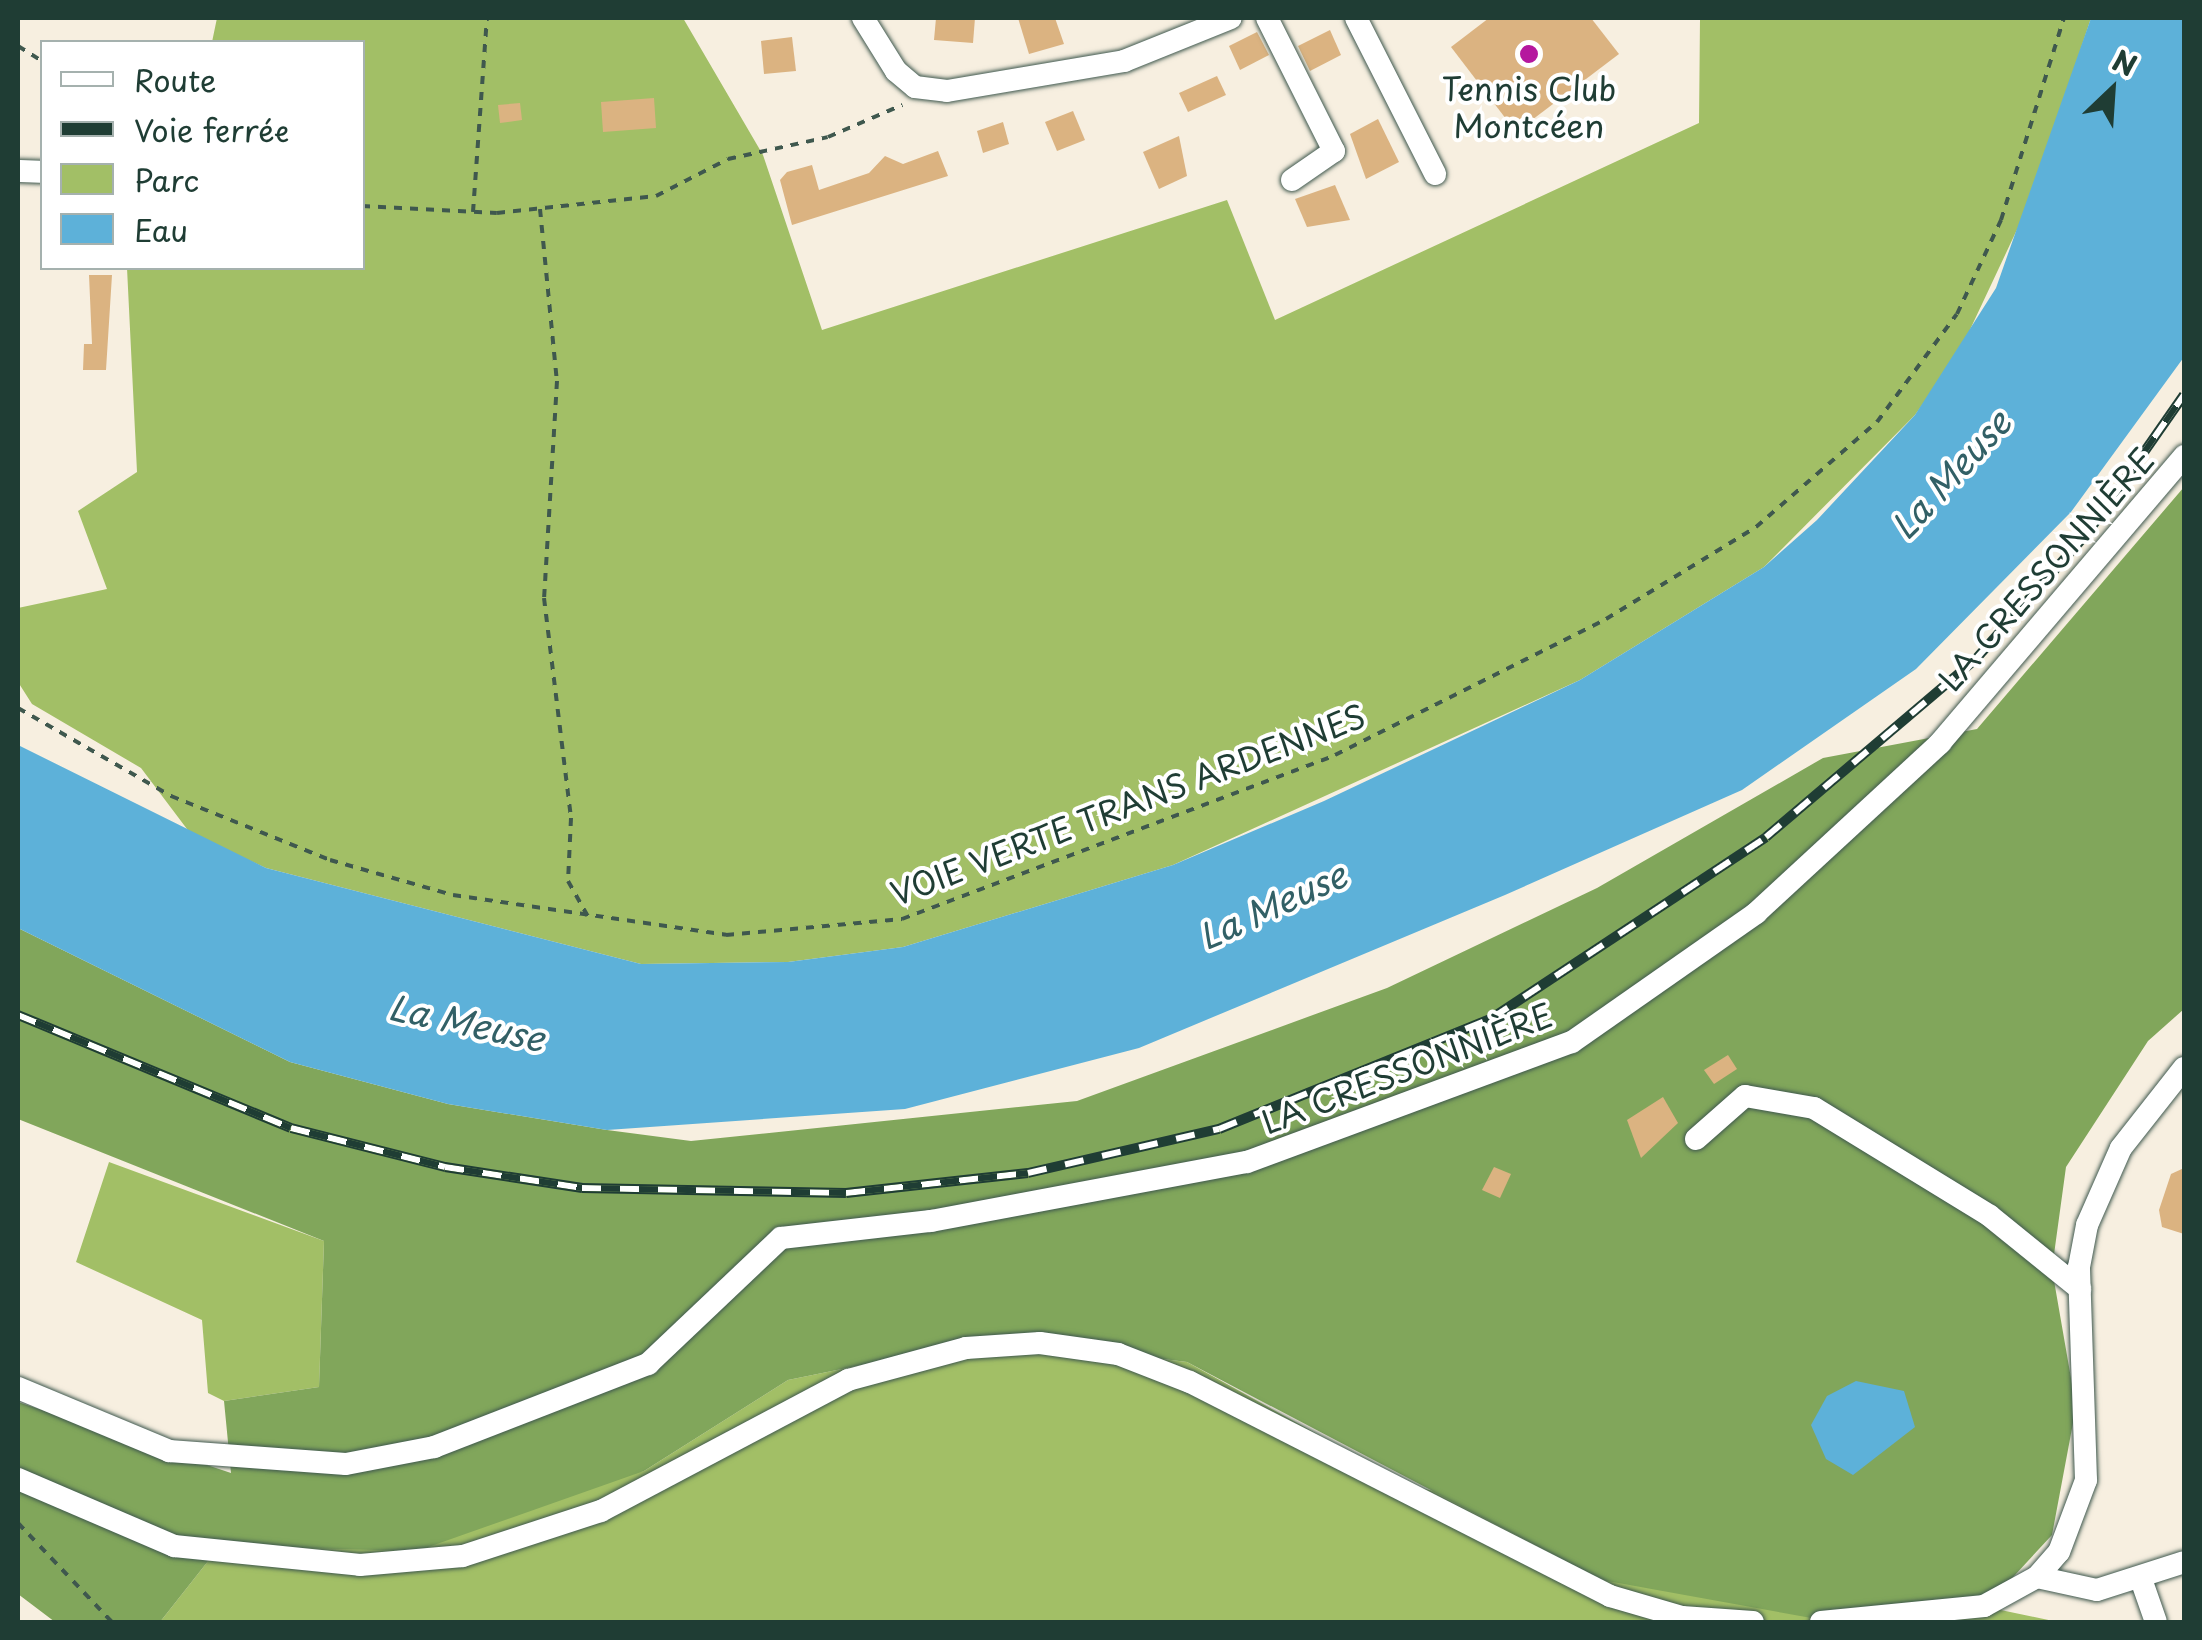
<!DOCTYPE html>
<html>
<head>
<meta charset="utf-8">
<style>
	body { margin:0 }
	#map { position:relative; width:2202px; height:1640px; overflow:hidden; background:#f7efe0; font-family:"Playpen Sans",sans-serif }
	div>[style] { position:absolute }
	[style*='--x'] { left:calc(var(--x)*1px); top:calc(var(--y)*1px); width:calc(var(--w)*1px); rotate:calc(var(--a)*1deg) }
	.green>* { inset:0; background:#a2bf66 }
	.forest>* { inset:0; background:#81a65b }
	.water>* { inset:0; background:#5db1d9 }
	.building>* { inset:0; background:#dbb381 }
	.path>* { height:4px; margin-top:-2px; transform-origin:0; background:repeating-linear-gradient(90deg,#3f584e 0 8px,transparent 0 16px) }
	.roads { filter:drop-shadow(0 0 2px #3f584e) drop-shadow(0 0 2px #3f584e) }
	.minor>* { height:22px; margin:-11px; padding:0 11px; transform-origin:11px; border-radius:11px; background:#fff }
	.rail>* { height:10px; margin-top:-5px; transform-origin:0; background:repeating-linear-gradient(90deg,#fff 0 19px,#1f3d34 0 38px); box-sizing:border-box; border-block:2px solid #1f3d34 }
	.dots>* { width:28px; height:28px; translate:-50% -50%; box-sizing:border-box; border:5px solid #fff; border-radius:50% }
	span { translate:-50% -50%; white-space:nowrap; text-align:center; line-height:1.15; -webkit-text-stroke:8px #fff; paint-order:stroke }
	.poi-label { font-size:32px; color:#1f3d34 }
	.street-label { font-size:32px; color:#1f3d34 }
	.water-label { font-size:35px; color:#326066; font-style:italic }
	.frame { position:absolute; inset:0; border:20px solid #1f3d34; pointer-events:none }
	.legend { position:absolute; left:40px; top:40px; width:325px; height:230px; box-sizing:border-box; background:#fff; border:2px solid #a5b1ae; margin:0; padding:12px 18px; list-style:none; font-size:30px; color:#1f3d34 }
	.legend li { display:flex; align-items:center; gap:20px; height:50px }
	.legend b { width:50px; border:2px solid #a5b1ae }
	.north { position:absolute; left:2062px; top:40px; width:100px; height:100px; -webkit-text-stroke:8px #fff; paint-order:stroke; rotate:25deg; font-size:28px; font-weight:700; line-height:40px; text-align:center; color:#1f3d34 }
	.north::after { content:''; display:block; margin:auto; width:35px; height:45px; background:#1f3d34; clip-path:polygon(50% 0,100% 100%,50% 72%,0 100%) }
</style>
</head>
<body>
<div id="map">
	<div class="green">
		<div style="clip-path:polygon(217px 18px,683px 18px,763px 155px,822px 330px,1227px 200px,1275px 320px,1699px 123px,1700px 18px,2091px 18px,2030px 202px,1959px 353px,1915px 415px,1764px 567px,1580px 680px,1173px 865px,903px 947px,788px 962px,641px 964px,266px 868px,190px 833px,141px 768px,32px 704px,18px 682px,18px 608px,107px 589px,78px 511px,137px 472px,127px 268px,362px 268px,362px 42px,212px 42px)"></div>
		<div style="clip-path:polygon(109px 1162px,324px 1241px,319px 1387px,224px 1401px,208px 1393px,202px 1320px,76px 1262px)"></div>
		<div style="clip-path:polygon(994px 1338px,1187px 1362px,1411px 1486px,2058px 1622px,160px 1622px,220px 1546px,644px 1471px,788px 1380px)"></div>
	</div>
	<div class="forest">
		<div style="clip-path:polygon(2184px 487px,2184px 1009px,2148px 1041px,2066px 1167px,2052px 1269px,2076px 1407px,2052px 1535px,1989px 1603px,1817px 1619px,1602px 1580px,1187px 1362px,994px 1338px,788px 1380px,644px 1471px,417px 1551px,220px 1546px,160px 1622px,55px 1622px,18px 1594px,18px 1402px,231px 1473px,224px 1401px,319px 1387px,324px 1241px,18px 1119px,18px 928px,290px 1062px,448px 1104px,607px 1130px,691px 1141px,1077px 1101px,1387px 988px,1597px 888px,1823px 758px,1977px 729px)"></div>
	</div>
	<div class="water">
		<div style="clip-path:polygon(2091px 18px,2184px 18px,2184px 357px,2071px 512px,1916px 669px,1742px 790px,1505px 895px,1139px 1048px,905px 1109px,607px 1130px,448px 1104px,290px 1062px,18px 928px,18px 745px,266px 868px,641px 964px,788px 962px,903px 947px,1173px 865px,1324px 801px,1580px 680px,1764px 567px,1817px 520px,1915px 415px,1996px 288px)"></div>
		<div style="clip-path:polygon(1856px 1381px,1904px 1391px,1915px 1427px,1853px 1475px,1826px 1459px,1811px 1425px,1827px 1396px)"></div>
	</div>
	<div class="building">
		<div style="clip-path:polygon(936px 18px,975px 18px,973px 43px,934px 40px)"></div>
		<div style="clip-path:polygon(1018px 18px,1055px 18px,1064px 44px,1029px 54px)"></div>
		<div style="clip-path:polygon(1489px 18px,1591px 18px,1619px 54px,1516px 132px,1451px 47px)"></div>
		<div style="clip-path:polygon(1330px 30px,1341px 55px,1310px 71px,1298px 46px)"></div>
		<div style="clip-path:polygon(1257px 32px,1269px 55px,1240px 70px,1229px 46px)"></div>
		<div style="clip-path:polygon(792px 37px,796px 71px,764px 74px,761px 41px)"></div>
		<div style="clip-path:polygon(1217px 76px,1226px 95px,1188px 112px,1179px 93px)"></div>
		<div style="clip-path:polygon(654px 98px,656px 128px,603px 132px,601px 102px)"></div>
		<div style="clip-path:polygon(520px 103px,522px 120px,500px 123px,498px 105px)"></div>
		<div style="clip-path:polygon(1073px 111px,1085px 140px,1057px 151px,1045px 122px)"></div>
		<div style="clip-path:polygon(1378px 119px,1399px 162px,1366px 179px,1350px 134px)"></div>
		<div style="clip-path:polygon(1003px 122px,1009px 144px,983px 153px,977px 131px)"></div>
		<div style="clip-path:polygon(1179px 136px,1187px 176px,1159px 189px,1143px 152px)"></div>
		<div style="clip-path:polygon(938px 151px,948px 176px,792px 225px,780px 180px,787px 172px,812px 165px,819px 190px,869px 173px,885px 156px,903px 164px)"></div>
		<div style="clip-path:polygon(1335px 185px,1350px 220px,1307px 227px,1295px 199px)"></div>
		<div style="clip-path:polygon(89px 275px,112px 275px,106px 370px,83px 370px,84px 344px,92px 344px)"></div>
		<div style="clip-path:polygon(1728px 1055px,1737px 1069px,1714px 1084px,1704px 1070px)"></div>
		<div style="clip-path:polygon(1663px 1097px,1678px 1123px,1641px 1158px,1627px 1120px)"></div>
		<div style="clip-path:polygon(1494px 1167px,1511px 1174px,1500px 1198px,1482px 1190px)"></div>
		<div style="clip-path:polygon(2184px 1168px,2184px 1234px,2162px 1227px,2159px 1210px,2171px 1174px)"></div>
	</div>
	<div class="path">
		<div style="--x:18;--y:46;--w:28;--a:32"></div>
		<div style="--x:362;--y:206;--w:135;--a:3"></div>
		<div style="--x:497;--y:213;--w:160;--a:-6.1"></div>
		<div style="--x:656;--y:196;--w:81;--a:-27.2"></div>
		<div style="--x:728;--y:159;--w:102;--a:-12.4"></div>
		<div style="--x:828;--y:137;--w:81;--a:-23.4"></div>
		<div style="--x:540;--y:209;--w:173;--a:84.4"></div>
		<div style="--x:557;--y:381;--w:217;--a:93.4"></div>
		<div style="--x:544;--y:598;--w:222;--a:83"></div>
		<div style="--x:571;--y:818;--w:63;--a:92.7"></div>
		<div style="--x:568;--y:881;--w:45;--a:60.6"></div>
		<div style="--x:473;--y:212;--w:195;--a:-85.9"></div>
		<div style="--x:18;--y:708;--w:177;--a:29.9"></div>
		<div style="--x:171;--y:796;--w:171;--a:21.9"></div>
		<div style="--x:330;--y:860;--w:128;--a:15.9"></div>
		<div style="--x:453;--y:895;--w:276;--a:8.3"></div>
		<div style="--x:726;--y:935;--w:177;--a:-5.2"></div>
		<div style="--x:902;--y:919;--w:463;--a:-20.7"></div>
		<div style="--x:1335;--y:755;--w:303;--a:-26.6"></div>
		<div style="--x:1606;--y:619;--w:176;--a:-31.5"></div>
		<div style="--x:1756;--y:527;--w:160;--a:-41"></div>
		<div style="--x:1877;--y:422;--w:134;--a:-53.5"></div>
		<div style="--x:1957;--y:314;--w:104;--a:-64.9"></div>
		<div style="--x:2001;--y:220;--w:212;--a:-72.7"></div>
		<div style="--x:18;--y:1523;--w:137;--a:46.5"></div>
	</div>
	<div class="roads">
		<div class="minor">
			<div style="--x:863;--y:18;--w:62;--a:58.1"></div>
			<div style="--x:896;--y:71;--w:25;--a:40"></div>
			<div style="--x:915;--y:87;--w:32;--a:7"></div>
			<div style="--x:947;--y:91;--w:180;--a:-9.6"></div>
			<div style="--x:1124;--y:61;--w:115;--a:-21.9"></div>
			<div style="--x:1267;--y:18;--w:149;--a:63.3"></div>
			<div style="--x:1334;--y:151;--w:51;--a:145.4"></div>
			<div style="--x:1356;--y:18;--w:175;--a:63.1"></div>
			<div style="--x:18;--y:171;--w:24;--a:2"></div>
			<div style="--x:1696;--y:1139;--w:65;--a:-41.3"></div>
			<div style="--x:1745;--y:1096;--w:70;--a:9.9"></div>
			<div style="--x:1814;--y:1108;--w:206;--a:31.5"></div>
			<div style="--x:1990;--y:1216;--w:116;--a:39"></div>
			<div style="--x:18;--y:1388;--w:164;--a:22.6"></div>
			<div style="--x:169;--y:1451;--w:177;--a:4.2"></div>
			<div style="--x:346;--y:1464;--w:90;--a:-10.9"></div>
			<div style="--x:434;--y:1447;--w:230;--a:-21.2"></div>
			<div style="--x:648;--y:1364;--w:183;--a:-43.5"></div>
			<div style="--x:781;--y:1238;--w:151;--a:-6.5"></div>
			<div style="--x:931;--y:1221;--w:321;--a:-10.6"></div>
			<div style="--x:1247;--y:1162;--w:346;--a:-20.3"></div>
			<div style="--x:1572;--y:1042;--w:225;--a:-35"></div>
			<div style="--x:1756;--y:913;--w:251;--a:-42.7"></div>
			<div style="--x:1940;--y:743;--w:377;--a:-49.6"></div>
			<div style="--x:18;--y:1479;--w:170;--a:23.2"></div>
			<div style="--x:174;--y:1546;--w:187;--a:5.8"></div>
			<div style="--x:360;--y:1565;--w:103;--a:-5"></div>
			<div style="--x:463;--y:1556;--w:145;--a:-18.1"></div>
			<div style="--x:601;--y:1511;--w:280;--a:-27.9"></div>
			<div style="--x:848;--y:1380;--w:122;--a:-15.2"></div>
			<div style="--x:966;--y:1348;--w:74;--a:-3.9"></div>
			<div style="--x:1040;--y:1343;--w:79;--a:8"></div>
			<div style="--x:1118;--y:1354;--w:77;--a:21.3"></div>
			<div style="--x:1190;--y:1382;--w:471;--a:27"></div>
			<div style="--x:1610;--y:1596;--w:75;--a:16.3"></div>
			<div style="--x:1682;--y:1617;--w:71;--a:4"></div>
			<div style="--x:2037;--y:1577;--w:61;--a:12.2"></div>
			<div style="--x:2097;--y:1590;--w:91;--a:-17.8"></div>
			<div style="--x:2142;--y:1582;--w:42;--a:70.7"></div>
			<div style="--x:1821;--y:1622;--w:164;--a:-5.6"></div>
			<div style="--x:1984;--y:1606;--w:60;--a:-28.7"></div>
			<div style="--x:2037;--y:1577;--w:33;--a:-49"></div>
			<div style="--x:2059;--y:1552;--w:77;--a:-69.4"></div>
			<div style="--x:2086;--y:1480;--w:213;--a:-91.9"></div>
			<div style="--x:2079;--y:1267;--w:43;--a:-79.2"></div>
			<div style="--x:2087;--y:1225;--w:84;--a:-66.2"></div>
			<div style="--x:2121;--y:1148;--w:102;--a:-51.8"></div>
		</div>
	</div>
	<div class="rail">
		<div style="--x:18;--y:1015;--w:295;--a:22.5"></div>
		<div style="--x:291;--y:1128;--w:159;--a:14.2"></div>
		<div style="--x:445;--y:1167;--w:139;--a:8.7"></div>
		<div style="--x:582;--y:1188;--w:264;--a:1.1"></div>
		<div style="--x:846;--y:1193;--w:183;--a:-6.3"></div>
		<div style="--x:1028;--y:1173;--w:196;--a:-13"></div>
		<div style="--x:1219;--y:1129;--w:295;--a:-22.1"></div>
		<div style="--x:1492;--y:1018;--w:328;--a:-33.4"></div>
		<div style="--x:1766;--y:837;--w:274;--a:-40.3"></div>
		<div style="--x:1975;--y:660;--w:172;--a:-48.5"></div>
		<div style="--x:2089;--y:531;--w:166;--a:-55.1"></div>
	</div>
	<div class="dots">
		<div style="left:1529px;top:54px;background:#b5179e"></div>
	</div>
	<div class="poi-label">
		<span style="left:1529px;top:107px">Tennis Club<br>Montcéen</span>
	</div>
	<div class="street-label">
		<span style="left:2046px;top:569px;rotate:-49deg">LA CRESSONNIÈRE</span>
		<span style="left:1128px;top:804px;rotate:-21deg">VOIE VERTE TRANS ARDENNES</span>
		<span style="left:1407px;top:1068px;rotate:-21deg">LA CRESSONNIÈRE</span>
	</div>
	<div class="water-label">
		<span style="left:1950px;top:474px;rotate:-48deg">La Meuse</span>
		<span style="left:1272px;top:905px;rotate:-25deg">La Meuse</span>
		<span style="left:467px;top:1022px;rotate:12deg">La Meuse</span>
	</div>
	<div class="frame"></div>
	<ul class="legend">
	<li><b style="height:12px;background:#fff"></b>Route</li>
	<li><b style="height:12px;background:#1f3d34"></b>Voie ferrée</li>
	<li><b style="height:28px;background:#a2bf66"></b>Parc</li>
	<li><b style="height:28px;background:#5db1d9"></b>Eau</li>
	</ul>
	<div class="north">N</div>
</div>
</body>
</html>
